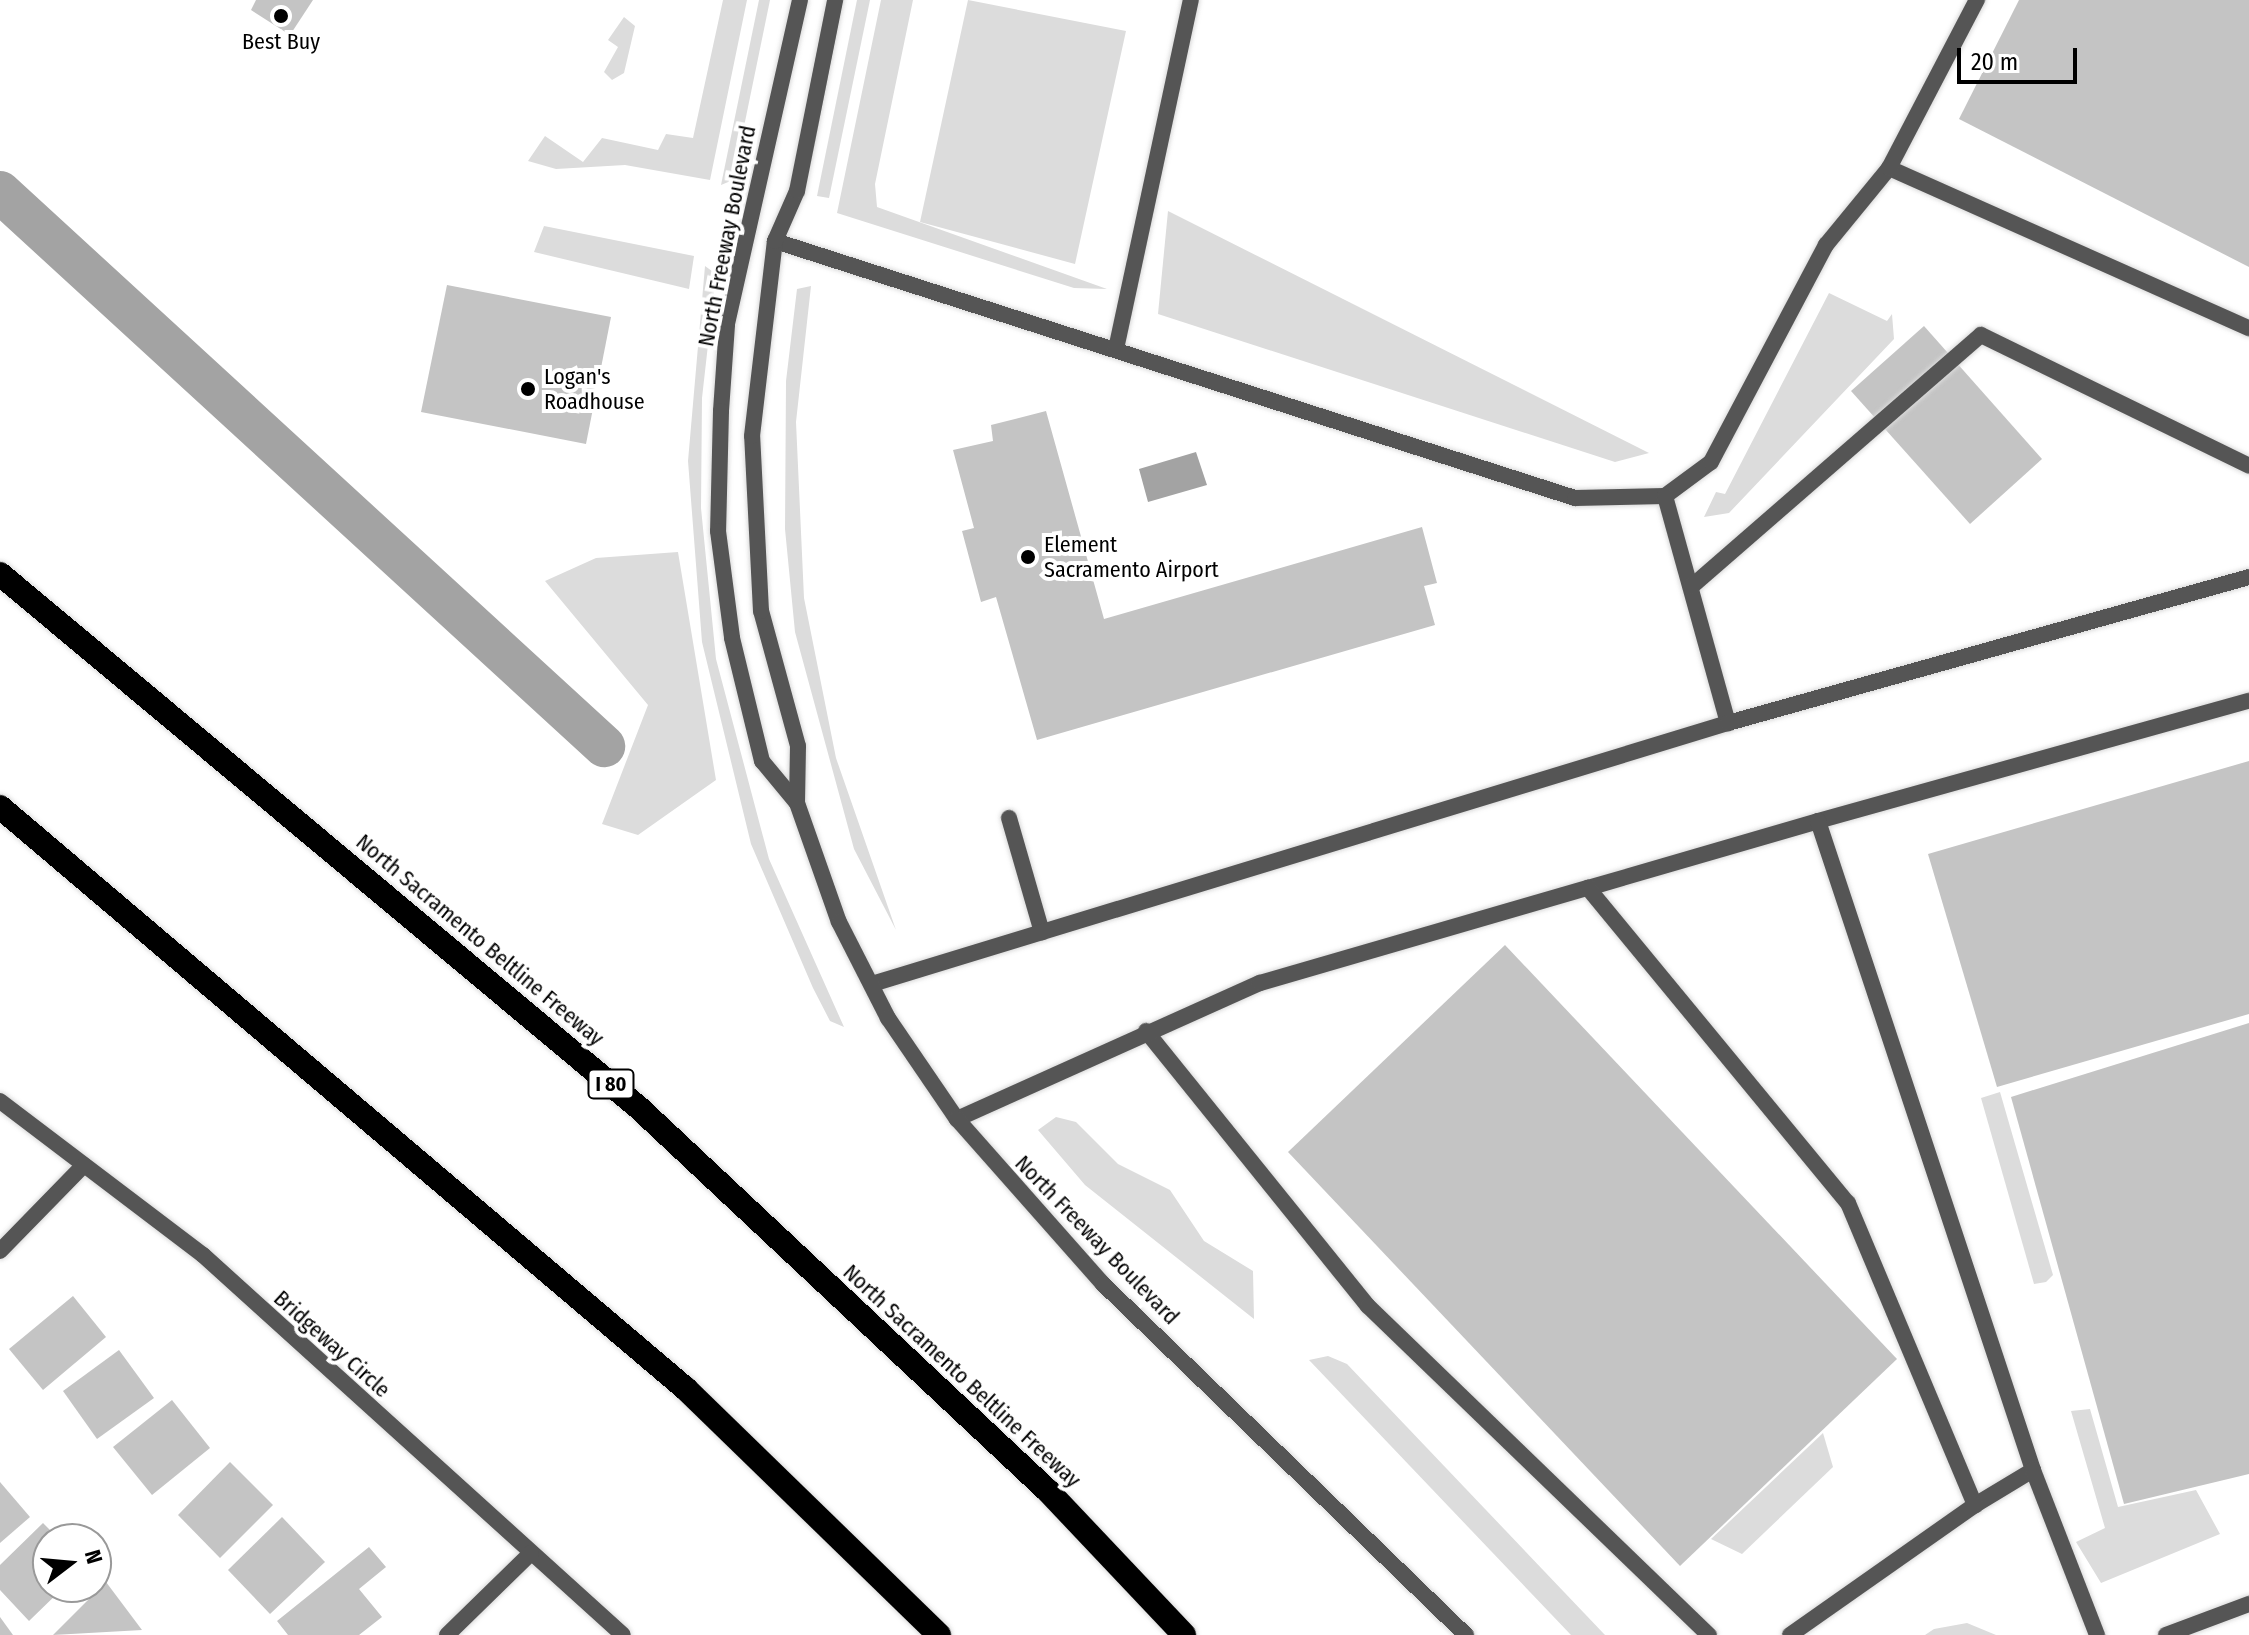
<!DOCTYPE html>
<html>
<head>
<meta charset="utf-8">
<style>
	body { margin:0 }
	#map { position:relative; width:2249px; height:1635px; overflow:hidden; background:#fff; font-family:"Fira Sans Condensed",sans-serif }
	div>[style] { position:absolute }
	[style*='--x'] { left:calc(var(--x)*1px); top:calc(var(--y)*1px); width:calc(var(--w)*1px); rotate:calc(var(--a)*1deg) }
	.green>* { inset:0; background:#dcdcdc }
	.water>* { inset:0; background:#a3a3a3 }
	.canal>* { height:42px; margin:-21px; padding:0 21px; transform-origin:21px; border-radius:21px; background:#a3a3a3 }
	.building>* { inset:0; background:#c4c4c4 }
	.roads { filter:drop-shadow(0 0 2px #dbdbdb) drop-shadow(0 0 2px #dbdbdb) }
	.service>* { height:16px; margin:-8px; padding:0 8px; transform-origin:8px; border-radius:8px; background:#555 }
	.minor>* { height:16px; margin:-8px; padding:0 8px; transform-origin:8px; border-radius:8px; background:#555 }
	.tertiary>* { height:16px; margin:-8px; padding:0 8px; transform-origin:8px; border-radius:8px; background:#555 }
	.motorway>* { height:24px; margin:-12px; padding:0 12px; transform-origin:12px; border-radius:12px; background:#000 }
	.dots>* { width:22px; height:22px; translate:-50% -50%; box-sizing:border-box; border:4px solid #fff; border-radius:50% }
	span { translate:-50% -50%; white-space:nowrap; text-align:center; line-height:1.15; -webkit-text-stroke:8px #fff; paint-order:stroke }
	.shield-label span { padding:2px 6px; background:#fff; border:2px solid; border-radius:6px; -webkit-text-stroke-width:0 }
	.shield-label { font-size:20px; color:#000; font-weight:700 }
	.poi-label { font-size:22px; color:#000 }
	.left { translate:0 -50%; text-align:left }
	.street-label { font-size:22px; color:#000 }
	.north { position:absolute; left:32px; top:1523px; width:80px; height:80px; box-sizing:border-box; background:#fff; border:2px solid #999; border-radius:50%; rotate:74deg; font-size:22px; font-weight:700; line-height:32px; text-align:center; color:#000 }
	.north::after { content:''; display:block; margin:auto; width:28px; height:36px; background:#000; clip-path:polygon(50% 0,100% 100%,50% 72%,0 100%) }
	.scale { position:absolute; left:1957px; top:48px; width:120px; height:36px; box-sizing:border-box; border:4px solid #000; border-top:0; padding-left:10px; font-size:24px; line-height:28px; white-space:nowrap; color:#000; -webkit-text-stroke:6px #fff; paint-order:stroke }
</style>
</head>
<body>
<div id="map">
	<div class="green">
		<div style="clip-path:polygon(723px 0,747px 0,710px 180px,625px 165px,556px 169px,528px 161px,545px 136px,583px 162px,602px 138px,658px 150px,666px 134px,693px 138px)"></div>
		<div style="clip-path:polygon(759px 0,770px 0,733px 180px,721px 185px)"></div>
		<div style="clip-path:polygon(857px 0,870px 0,829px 198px,817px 196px)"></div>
		<div style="clip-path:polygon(881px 0,913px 0,875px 184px,877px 207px,1107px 289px,1074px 288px,837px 213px)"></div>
		<div style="clip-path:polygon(968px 0,1126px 31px,1075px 264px,920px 222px)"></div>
		<div style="clip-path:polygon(624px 17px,635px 26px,624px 73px,612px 80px,604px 72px,618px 47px,608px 40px)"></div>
		<div style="clip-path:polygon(1168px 211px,1649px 453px,1615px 462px,1158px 314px)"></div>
		<div style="clip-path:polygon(544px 226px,694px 256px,689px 289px,534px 252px)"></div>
		<div style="clip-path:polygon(705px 266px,716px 274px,702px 398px,701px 508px,716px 659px,769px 859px,844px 1027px,830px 1021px,813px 988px,751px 844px,702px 642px,688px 461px)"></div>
		<div style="clip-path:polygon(811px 286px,796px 422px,804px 598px,836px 758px,896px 930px,854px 849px,795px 632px,785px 529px,786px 381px,797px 289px)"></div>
		<div style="clip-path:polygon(1829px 293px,1887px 321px,1892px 314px,1894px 339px,1729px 513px,1704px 517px,1716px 492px,1725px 494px)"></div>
		<div style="clip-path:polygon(678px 552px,716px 780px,638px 835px,602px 824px,648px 705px,545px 581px,596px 558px)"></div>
		<div style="clip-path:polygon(2000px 1092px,2053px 1275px,2046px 1282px,2034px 1284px,1981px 1098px)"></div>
		<div style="clip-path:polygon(1056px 1117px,1076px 1122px,1118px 1164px,1170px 1190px,1204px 1241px,1253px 1271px,1254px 1319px,1085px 1185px,1038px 1130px)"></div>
		<div style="clip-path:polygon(1328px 1356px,1347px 1364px,1605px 1635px,1571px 1635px,1309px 1360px)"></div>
		<div style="clip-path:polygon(2090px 1409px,2118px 1507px,2196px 1490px,2220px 1534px,2101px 1583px,2076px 1542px,2105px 1528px,2071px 1411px)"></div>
		<div style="clip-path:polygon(1823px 1433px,1833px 1467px,1742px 1554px,1711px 1539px)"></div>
		<div style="clip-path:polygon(1967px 1623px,1996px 1635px,1925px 1635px,1934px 1629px)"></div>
	</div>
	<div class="water">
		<div style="clip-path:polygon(1196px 452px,1207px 485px,1148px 502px,1139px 469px)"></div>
	</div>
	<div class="canal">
		<div style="--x:0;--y:192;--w:820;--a:42.53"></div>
	</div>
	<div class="building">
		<div style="clip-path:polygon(256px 0,313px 0,290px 35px,251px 10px)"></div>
		<div style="clip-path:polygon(2019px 0,2249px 0,2249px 267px,1959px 119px)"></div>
		<div style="clip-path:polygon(447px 285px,611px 317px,586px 444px,421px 412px)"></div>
		<div style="clip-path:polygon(1924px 326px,2042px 459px,1970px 524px,1851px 391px)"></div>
		<div style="clip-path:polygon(1046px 411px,1104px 619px,1422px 527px,1437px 583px,1424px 586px,1435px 625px,1037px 740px,996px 597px,981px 602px,962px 531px,974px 528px,953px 450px,993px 441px,991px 425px)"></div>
		<div style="clip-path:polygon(2249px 761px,2249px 1014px,1997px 1087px,1928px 854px)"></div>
		<div style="clip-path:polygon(1505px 945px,1897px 1359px,1680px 1566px,1288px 1152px)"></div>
		<div style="clip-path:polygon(2249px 1023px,2249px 1474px,2124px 1504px,2011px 1097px)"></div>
		<div style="clip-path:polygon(73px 1296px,106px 1337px,43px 1390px,9px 1349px)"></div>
		<div style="clip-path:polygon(119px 1350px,154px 1398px,97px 1439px,63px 1391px)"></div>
		<div style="clip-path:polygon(172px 1400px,210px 1448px,152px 1495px,113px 1447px)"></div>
		<div style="clip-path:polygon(230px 1462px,273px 1505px,220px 1558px,178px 1515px)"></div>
		<div style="clip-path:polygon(0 1482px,30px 1517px,0 1543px)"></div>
		<div style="clip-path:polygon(282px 1517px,325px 1562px,270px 1614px,228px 1570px)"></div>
		<div style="clip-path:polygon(43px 1523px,59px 1539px,48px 1539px,48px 1587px,64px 1587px,29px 1621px,0 1590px,0 1565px)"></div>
		<div style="clip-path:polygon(369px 1547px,386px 1567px,359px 1589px,382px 1617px,359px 1635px,288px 1635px,277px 1621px)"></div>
		<div style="clip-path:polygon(106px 1582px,142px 1630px,53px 1635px)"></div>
		<div style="clip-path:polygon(0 1617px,13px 1635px,0 1635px)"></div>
	</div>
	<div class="roads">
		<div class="service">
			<div style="--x:1889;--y:168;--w:394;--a:24"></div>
			<div style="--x:775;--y:241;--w:840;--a:17.81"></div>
			<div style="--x:1575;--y:498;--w:90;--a:-1.3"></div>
			<div style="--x:1665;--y:496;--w:57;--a:-36.5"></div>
			<div style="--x:1711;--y:462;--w:246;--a:-62.1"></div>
			<div style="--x:1826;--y:245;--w:99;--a:-50.7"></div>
			<div style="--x:1889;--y:168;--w:190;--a:-62.4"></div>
			<div style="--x:1116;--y:349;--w:357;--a:-77.9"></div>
			<div style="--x:1665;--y:496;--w:236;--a:74.5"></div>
			<div style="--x:1691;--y:587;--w:384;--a:-41"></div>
			<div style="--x:1981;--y:335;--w:298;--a:26"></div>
			<div style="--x:1009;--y:818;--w:119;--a:73.9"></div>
			<div style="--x:1818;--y:821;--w:447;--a:-15.6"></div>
			<div style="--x:1588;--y:888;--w:240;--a:-16.2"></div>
			<div style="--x:1818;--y:821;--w:684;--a:71.67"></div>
			<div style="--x:2033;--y:1470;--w:68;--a:148.9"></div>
			<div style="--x:872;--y:984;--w:895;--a:-16.96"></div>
			<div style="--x:1728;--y:723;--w:541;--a:-15.65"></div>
			<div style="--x:1146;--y:1031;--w:353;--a:51.1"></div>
			<div style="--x:1368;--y:1306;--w:474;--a:44"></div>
			<div style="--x:957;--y:1119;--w:332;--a:-24.2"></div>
			<div style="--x:1260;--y:983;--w:341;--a:-16.2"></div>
			<div style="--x:1588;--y:888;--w:408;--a:50.5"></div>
			<div style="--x:1848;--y:1203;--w:328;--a:67.2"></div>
			<div style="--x:1975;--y:1505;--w:226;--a:144.9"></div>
			<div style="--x:2033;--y:1470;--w:177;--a:68.8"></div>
		</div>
		<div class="minor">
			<div style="--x:0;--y:1101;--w:255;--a:37.2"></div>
			<div style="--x:203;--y:1255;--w:566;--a:42.14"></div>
			<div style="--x:0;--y:1251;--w:120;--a:-45.7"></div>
			<div style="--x:447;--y:1635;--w:117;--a:-44.3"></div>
			<div style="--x:2166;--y:1635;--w:89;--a:-20.5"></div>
		</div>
		<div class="tertiary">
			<div style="--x:800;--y:0;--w:333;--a:102.7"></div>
			<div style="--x:727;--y:325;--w:86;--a:94"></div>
			<div style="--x:721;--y:411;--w:120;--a:91.4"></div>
			<div style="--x:718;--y:531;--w:108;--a:82.5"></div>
			<div style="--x:732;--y:638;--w:127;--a:76.3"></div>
			<div style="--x:762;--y:761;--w:55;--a:50.2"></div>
			<div style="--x:797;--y:803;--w:126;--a:70.6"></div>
			<div style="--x:839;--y:922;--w:108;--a:63"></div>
			<div style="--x:888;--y:1018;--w:122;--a:55.7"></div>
			<div style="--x:957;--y:1119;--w:220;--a:48.5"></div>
			<div style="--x:1103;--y:1284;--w:505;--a:44.04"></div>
			<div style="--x:797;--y:803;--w:57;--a:-89"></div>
			<div style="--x:798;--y:746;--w:140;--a:-105.3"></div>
			<div style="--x:761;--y:611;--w:175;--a:-92.9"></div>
			<div style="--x:752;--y:436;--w:196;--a:-83.3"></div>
			<div style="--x:775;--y:241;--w:55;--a:-66.3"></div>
			<div style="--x:797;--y:191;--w:195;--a:-78.7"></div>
		</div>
		<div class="motorway">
			<div style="--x:0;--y:574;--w:831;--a:39.88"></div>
			<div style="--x:638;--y:1107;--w:562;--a:43.12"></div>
			<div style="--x:1048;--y:1491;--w:198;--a:46.6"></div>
			<div style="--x:0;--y:807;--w:900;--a:40.31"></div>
			<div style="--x:686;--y:1389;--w:353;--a:44.2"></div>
		</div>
	</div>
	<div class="dots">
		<div style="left:281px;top:16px;background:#000"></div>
		<div style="left:528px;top:389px;background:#000"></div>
		<div style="left:1028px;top:557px;background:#000"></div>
	</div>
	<div class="shield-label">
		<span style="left:611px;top:1084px">I 80</span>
	</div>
	<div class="poi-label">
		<span style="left:281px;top:42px">Best Buy</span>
		<span class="left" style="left:544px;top:389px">Logan's<br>Roadhouse</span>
		<span class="left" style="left:1044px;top:557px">Element<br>Sacramento Airport</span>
	</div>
	<div class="street-label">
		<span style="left:727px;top:236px;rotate:-79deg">North Freeway Boulevard</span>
		<span style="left:480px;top:940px;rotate:40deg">North Sacramento Beltline Freeway</span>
		<span style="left:1097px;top:1240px;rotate:46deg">North Freeway Boulevard</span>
		<span style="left:332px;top:1344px;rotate:42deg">Bridgeway Circle</span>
		<span style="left:962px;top:1376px;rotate:43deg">North Sacramento Beltline Freeway</span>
	</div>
	<div class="north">N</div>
	<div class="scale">20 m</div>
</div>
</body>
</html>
